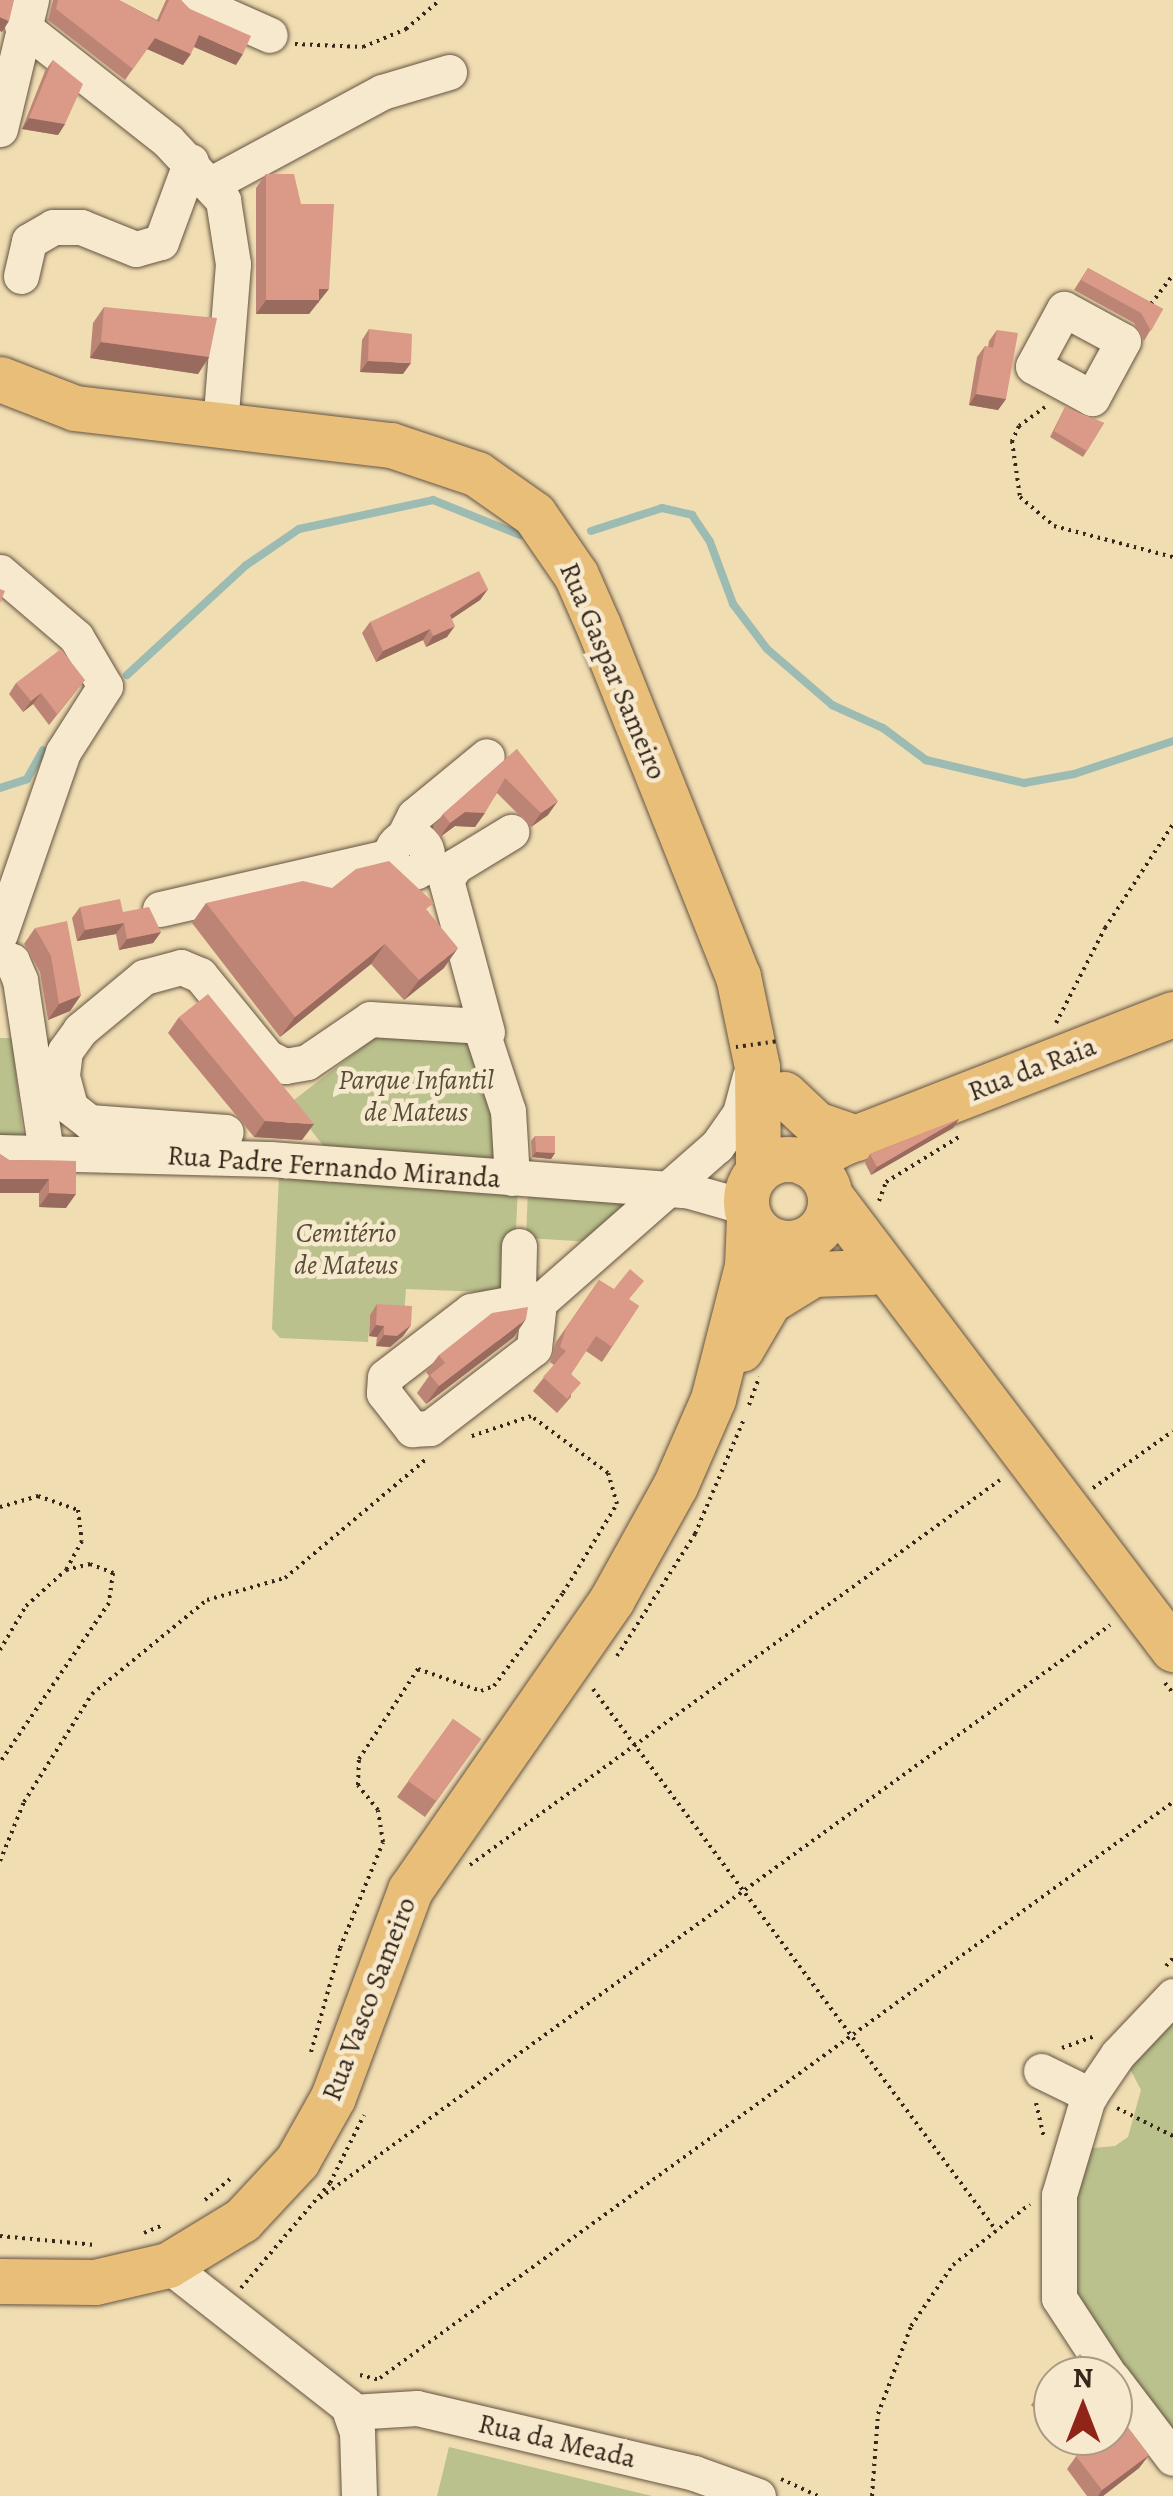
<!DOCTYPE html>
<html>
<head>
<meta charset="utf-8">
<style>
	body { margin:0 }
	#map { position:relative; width:1173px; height:2496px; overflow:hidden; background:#f1ddb2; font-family:Alegreya,serif }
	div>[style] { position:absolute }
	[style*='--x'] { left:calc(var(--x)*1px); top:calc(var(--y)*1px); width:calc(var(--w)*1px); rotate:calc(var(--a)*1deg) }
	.green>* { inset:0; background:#bac18c }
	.stream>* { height:8px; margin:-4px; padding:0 4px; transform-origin:4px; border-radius:4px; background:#9cbbb3 }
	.path>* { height:4px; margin-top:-2px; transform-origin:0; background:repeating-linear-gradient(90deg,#35271c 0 2.5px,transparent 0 7.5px) }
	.roads { filter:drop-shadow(0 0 2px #645442) drop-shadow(0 0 2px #645442) }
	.minor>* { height:35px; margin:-17.5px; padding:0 17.5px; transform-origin:17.5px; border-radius:17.5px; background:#f6e9cd }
	.minor>.ring { margin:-17.5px; padding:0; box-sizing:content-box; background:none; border:35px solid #f6e9cd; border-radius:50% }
	.major>* { height:45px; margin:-22.5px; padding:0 22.5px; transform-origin:22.5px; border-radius:22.5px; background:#e8be79 }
	.major>.ring { margin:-22.5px; padding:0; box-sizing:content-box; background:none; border:45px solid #e8be79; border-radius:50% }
	.path-bridge>* { height:4px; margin-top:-2px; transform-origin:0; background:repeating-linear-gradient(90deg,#35271c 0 2.5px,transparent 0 7.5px) }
	.wall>* { inset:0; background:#bc8474 }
	.shaded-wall>* { inset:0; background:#996b5e }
	.building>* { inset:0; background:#db9987 }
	span { translate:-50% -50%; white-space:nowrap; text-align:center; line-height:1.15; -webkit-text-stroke:9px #f6e9cd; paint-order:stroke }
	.street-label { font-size:28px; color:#35271c }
	.park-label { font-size:28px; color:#564e38; font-style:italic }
	.north { position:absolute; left:1033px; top:2356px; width:100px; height:100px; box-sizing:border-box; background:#f6e9cd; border:2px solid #a99b86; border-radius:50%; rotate:0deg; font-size:28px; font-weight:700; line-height:40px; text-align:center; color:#35271c }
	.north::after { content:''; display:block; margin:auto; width:35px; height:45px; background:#8f2418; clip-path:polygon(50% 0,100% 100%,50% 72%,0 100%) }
</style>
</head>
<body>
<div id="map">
	<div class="green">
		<div style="clip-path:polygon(382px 1032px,478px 1037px,505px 1159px,329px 1153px,290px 1103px)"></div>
		<div style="clip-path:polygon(0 1038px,12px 1038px,24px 1146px,0 1146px)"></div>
		<div style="clip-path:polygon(279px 1176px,518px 1187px,513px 1293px,406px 1289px,404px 1316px,370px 1315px,368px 1342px,280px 1338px,272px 1329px)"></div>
		<div style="clip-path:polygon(528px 1190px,623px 1201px,625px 1205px,593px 1242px,526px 1238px)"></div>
		<div style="clip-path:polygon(1173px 2014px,1173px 2440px,1094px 2338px,1066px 2271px,1083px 2149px,1115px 2146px,1128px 2137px,1141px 2090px,1126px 2061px)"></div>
		<div style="clip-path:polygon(449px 2447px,652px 2496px,437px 2496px)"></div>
	</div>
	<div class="stream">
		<div style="--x:591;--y:531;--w:75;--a:-17.9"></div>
		<div style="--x:662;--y:508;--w:31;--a:13"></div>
		<div style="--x:692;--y:515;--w:32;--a:56"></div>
		<div style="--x:710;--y:542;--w:66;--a:69.6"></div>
		<div style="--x:733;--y:604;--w:56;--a:52.9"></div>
		<div style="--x:767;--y:649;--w:86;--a:40.7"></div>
		<div style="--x:832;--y:705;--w:56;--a:24.3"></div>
		<div style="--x:883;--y:728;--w:54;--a:36.7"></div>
		<div style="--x:926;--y:760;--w:101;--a:13.2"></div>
		<div style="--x:1024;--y:783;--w:51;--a:-10.2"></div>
		<div style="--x:1074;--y:774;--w:104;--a:-18.4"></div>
		<div style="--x:127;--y:675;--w:161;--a:-42.7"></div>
		<div style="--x:245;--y:566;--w:65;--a:-34.4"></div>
		<div style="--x:299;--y:529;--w:137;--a:-12.2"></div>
		<div style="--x:433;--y:500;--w:94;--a:21.9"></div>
		<div style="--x:0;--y:788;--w:28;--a:-18"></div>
		<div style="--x:27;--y:779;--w:33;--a:-61"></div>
	</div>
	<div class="path">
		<div style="--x:295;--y:44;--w:68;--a:2.5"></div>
		<div style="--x:363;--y:47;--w:47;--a:-22.7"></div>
		<div style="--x:406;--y:29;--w:45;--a:-40.5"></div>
		<div style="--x:1151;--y:304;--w:36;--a:-53"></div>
		<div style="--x:1045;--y:407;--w:32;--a:144"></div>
		<div style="--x:1019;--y:426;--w:17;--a:115"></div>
		<div style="--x:1012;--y:441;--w:57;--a:81.9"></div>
		<div style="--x:1020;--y:497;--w:45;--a:40.5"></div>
		<div style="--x:1054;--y:526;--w:123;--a:14.6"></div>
		<div style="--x:1056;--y:1023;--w:107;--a:-62.7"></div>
		<div style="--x:1105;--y:928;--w:124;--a:-56.8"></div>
		<div style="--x:879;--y:1201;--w:20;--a:-70"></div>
		<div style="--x:886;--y:1182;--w:89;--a:-31.7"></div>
		<div style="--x:749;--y:1405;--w:30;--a:-70"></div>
		<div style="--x:1093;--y:1488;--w:98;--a:-35.5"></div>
		<div style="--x:0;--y:1507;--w:40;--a:-16"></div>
		<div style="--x:38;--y:1496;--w:42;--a:19.3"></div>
		<div style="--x:78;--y:1510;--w:31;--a:83"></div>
		<div style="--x:82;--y:1541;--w:33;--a:119"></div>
		<div style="--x:0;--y:1650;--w:51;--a:-59.4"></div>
		<div style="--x:26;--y:1606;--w:54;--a:-42"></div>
		<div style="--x:66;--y:1570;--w:25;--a:-14"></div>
		<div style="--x:90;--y:1564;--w:25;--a:21"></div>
		<div style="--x:113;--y:1573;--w:30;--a:98"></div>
		<div style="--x:109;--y:1603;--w:193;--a:124.4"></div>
		<div style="--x:617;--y:1656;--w:145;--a:-57.4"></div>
		<div style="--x:695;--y:1534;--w:125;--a:-66.9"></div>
		<div style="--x:1165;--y:1683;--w:13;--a:51"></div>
		<div style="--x:593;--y:1689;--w:675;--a:53.32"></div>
		<div style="--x:0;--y:1861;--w:64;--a:-67.9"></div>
		<div style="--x:24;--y:1802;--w:128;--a:-57.8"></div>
		<div style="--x:92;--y:1694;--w:149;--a:-39.3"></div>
		<div style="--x:207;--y:1600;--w:81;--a:-15.8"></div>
		<div style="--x:285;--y:1578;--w:183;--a:-40.1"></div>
		<div style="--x:470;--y:1865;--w:655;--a:-36"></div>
		<div style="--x:1166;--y:1966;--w:11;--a:-49"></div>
		<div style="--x:1062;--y:2048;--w:35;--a:-20"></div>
		<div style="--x:311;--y:2052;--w:108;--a:-74.4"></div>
		<div style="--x:340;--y:1948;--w:114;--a:-67.9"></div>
		<div style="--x:383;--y:1842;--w:32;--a:-99"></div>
		<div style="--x:378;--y:1810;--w:32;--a:-129"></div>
		<div style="--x:358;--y:1785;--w:26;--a:-88"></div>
		<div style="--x:359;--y:1759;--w:108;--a:-56.8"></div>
		<div style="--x:418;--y:1669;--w:67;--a:19.2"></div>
		<div style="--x:481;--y:1691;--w:14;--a:-21"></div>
		<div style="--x:494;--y:1686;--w:116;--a:-53.4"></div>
		<div style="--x:563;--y:1593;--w:104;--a:-58.8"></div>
		<div style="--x:617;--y:1504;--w:32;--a:-106"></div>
		<div style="--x:608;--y:1473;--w:96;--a:-143.5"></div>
		<div style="--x:531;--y:1416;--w:65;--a:161.3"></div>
		<div style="--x:1036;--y:2103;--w:36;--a:77"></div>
		<div style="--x:1117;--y:2108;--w:63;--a:26.6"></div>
		<div style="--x:320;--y:2198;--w:976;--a:-35.95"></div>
		<div style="--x:205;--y:2200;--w:35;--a:-40"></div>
		<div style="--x:144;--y:2233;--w:21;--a:-23"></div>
		<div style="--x:0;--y:2236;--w:96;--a:5.4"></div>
		<div style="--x:241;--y:2288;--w:138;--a:-49.7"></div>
		<div style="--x:330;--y:2183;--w:76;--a:-63.4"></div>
		<div style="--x:360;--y:2375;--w:21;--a:14"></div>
		<div style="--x:380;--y:2378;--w:980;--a:-35.99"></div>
		<div style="--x:781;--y:2479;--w:41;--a:24.7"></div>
		<div style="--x:872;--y:2496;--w:82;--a:-85.8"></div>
		<div style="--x:878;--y:2414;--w:94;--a:-69.4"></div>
		<div style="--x:911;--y:2326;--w:74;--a:-55.5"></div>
		<div style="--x:953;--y:2265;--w:98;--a:-38.4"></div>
	</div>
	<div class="roads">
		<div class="minor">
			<div style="--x:191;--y:0;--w:86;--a:23.9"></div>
			<div style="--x:22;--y:26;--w:186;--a:38.2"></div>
			<div style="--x:168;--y:141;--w:81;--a:47"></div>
			<div style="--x:223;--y:200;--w:65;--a:81.1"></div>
			<div style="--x:233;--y:264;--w:162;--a:94.6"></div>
			<div style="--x:0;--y:129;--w:133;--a:-76.5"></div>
			<div style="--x:213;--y:183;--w:192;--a:-28.3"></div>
			<div style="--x:382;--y:92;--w:70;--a:-16.6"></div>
			<div style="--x:21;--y:276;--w:36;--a:-77"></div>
			<div style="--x:29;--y:241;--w:28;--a:-30"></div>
			<div style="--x:53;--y:227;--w:28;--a:0"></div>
			<div style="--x:81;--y:227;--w:59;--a:21.8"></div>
			<div style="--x:136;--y:249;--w:26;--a:-16"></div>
			<div style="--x:161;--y:242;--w:86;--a:-69.7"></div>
			<div style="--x:1064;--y:309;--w:67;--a:28.5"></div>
			<div style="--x:1123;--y:341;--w:65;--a:118.5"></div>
			<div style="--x:1092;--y:398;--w:67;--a:-151.5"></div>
			<div style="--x:1033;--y:366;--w:65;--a:-61.5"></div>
			<div style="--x:0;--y:572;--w:100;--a:40.5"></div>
			<div style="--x:76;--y:637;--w:57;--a:59.4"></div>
			<div style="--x:105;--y:686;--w:78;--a:122.5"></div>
			<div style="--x:63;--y:752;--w:193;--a:109.1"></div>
			<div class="ring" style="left:391px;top:837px;width:1px;height:1px"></div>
			<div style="--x:403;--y:838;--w:25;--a:-63"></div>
			<div style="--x:414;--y:816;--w:94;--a:-39.4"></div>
			<div style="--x:160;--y:909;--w:237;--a:-12.9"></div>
			<div style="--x:0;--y:956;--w:13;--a:23"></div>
			<div style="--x:12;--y:961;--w:21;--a:67"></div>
			<div style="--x:20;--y:980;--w:173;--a:81.4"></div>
			<div style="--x:487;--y:1032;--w:157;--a:-105.1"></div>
			<div style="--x:446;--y:880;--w:17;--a:-57"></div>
			<div style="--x:455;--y:866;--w:66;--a:-31.3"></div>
			<div style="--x:63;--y:1080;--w:28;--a:75"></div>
			<div style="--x:70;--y:1107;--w:24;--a:38"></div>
			<div style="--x:89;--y:1122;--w:137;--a:4.2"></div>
			<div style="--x:37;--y:1091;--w:25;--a:-18"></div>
			<div style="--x:61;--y:1083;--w:32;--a:-83"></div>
			<div style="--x:65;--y:1051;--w:26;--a:-54"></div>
			<div style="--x:80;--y:1030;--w:83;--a:-39.6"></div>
			<div style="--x:144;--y:977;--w:38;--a:-15"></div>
			<div style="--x:181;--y:967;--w:21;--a:23"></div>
			<div style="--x:200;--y:975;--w:106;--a:50.7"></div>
			<div style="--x:267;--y:1057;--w:20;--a:27"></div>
			<div style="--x:285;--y:1066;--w:22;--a:-10"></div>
			<div style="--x:307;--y:1062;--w:76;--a:-34.3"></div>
			<div style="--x:370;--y:1019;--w:110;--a:3.6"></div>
			<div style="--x:480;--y:1026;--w:89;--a:71.8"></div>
			<div style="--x:508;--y:1111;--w:67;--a:86.6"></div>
			<div style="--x:0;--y:1152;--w:270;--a:1.5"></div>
			<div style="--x:270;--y:1159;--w:417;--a:4.3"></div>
			<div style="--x:686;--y:1190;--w:62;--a:15.8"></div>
			<div style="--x:519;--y:1246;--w:45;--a:91.3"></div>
			<div style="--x:518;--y:1291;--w:23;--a:31"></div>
			<div style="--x:538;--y:1303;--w:238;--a:-41.3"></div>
			<div style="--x:717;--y:1146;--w:40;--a:-55.1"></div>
			<div style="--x:740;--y:1113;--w:38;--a:-75"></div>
			<div style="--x:525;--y:1301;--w:55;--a:169.5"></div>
			<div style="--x:471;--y:1311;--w:108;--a:142.5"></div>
			<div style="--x:385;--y:1377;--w:16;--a:94"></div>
			<div style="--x:384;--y:1393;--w:46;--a:52.1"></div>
			<div style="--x:412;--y:1429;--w:18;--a:-3"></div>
			<div style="--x:430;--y:1428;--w:131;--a:-37.6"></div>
			<div style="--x:534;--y:1348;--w:46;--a:-83.8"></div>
			<div style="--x:1041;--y:2071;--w:55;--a:26.1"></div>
			<div style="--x:168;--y:2265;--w:229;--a:38.1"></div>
			<div style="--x:348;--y:2406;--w:28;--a:71"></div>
			<div style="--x:357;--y:2432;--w:64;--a:88.2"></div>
			<div style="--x:1110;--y:2376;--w:93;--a:-123.2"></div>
			<div style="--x:1059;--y:2298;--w:103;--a:-90"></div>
			<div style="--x:1059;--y:2195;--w:101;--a:-73.4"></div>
			<div style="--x:1088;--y:2098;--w:53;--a:-55.7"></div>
			<div style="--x:1118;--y:2054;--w:80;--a:-46.5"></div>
			<div style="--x:1113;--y:2379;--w:99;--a:52.8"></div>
			<div style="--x:352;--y:2412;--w:65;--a:-3.5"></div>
			<div style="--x:417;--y:2408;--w:285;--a:13.2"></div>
			<div style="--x:694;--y:2473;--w:68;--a:19.8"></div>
		</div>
		<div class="major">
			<div style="--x:0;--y:379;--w:80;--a:21.1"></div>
			<div style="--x:75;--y:408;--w:318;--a:6.7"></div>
			<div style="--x:391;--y:445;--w:91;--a:18.6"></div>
			<div style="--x:477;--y:474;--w:70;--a:35.1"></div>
			<div style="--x:534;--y:514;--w:74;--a:55.5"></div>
			<div style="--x:576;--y:575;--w:55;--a:66.3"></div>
			<div style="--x:598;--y:625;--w:378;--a:68.3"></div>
			<div style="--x:738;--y:976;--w:93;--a:78.2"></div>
			<div style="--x:757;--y:1067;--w:104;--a:89.4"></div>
			<div style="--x:784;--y:1094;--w:44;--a:43.2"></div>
			<div style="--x:816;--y:1124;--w:43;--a:18.9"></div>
			<div class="ring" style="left:746px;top:1159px;width:39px;height:39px"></div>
			<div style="--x:805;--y:1163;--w:42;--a:-28.4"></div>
			<div style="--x:842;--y:1143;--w:355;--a:-21.3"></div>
			<div style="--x:831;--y:1197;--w:567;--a:52.89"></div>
			<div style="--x:769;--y:1301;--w:52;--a:-31.5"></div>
			<div style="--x:813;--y:1274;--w:58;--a:-2"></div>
			<div style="--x:741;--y:1349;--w:125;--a:-59.7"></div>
			<div style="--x:0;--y:2281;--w:95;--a:0.6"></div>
			<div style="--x:95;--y:2282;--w:75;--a:-13.1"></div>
			<div style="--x:168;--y:2265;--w:87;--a:-31.3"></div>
			<div style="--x:242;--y:2220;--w:81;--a:-47"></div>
			<div style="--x:297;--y:2161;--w:73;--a:-60.6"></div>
			<div style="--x:333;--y:2097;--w:221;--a:-69.6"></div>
			<div style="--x:410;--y:1890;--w:354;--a:-55.2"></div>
			<div style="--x:612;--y:1599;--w:129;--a:-60.9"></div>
			<div style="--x:675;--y:1486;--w:95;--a:-66.4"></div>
			<div style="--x:713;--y:1399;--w:137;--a:-75.7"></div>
			<div style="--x:747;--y:1266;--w:47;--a:-87.6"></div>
		</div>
	</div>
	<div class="path-bridge">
		<div style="--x:736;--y:1047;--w:43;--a:-7.9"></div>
	</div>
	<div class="wall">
		<div style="clip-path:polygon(53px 0,119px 0,157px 20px,166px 0,181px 0,236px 65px,194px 47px,183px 65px,147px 49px,125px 80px,48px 20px)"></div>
		<div style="clip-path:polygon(53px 60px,65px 124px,58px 135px,22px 129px,45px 71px)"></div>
		<div style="clip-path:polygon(266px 174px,319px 303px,317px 303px,309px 314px,256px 314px,256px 188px)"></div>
		<div style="clip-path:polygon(1088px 268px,1163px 309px,1144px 341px,1134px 323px,1074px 290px)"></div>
		<div style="clip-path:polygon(104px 307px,209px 357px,198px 374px,90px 358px,93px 323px)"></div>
		<div style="clip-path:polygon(369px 329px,403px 374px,360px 372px,362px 340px)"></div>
		<div style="clip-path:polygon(997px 330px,1006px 399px,998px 410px,969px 405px,977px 357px,985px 346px,988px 347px,989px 341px)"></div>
		<div style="clip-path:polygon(1065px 407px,1104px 423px,1083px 457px,1050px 437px)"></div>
		<div style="clip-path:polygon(488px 589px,480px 600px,452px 619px,447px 637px,426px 647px,423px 640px,376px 662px,362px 633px,370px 622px)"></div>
		<div style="clip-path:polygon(85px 680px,49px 725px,33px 704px,23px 712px,9px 694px,16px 683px)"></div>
		<div style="clip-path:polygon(517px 749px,548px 815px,531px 827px,497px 793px,475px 827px,455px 826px,440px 837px,433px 828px,443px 814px)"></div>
		<div style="clip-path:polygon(206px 903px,428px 911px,444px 968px,404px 1000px,371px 964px,280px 1037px,192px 923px)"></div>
		<div style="clip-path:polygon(80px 907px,123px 912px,161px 932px,153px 943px,119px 950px,116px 934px,77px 941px,72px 918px)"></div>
		<div style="clip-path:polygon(35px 928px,81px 995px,70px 1011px,48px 1020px,40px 972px,24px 944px)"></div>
		<div style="clip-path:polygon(179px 1017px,302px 1140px,254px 1137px,168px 1033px)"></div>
		<div style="clip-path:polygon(959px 1119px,953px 1128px,871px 1175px,865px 1163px,870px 1154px)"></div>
		<div style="clip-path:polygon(535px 1136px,555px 1153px,551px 1159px,532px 1157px,531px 1141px)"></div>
		<div style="clip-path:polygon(0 1154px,9px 1160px,76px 1161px,66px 1208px,39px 1207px,39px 1193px,0 1193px)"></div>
		<div style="clip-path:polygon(599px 1280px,639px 1306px,602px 1362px,586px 1351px,571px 1374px,571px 1397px,557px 1413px,533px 1391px,554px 1365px,550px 1362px,556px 1342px)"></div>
		<div style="clip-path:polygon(377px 1304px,411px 1325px,403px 1336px,390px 1347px,376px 1346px,377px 1337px,369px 1336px,370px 1315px)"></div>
		<div style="clip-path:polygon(514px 1337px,426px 1404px,417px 1393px,429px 1376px,426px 1372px,439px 1355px)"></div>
		<div style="clip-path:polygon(453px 1719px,481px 1739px,425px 1817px,397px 1797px)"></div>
		<div style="clip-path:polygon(1053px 2380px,1053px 2428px,1031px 2405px,1041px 2391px)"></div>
		<div style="clip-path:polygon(1060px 2436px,1113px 2436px,1149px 2455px,1139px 2468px,1103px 2496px,1087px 2496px,1067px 2469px,1077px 2455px)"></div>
	</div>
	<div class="shaded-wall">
		<div style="clip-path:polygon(0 17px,9px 21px,2px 32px,0 31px)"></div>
		<div style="clip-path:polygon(199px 35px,243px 54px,236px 65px,192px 46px)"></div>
		<div style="clip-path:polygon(155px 38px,191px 54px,183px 65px,147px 49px)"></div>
		<div style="clip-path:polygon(29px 118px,65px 124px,58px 135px,22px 129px)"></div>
		<div style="clip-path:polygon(319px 289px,329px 289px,309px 314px,256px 314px,266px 300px)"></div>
		<div style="clip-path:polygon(101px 342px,209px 357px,198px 374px,90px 358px)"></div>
		<div style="clip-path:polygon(368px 361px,411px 363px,403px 374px,360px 372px)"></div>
		<div style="clip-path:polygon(976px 394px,1006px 399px,998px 410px,969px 405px)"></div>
		<div style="clip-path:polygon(488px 589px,480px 600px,442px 625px,450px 615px)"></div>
		<div style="clip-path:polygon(455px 626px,447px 637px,426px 647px,433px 636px)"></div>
		<div style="clip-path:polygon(430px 629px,423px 640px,376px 662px,383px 651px)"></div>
		<div style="clip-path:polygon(41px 693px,33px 704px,23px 712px,31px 701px)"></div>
		<div style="clip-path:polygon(558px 801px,548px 815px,531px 827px,541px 813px)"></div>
		<div style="clip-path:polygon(465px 812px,485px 813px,475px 827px,455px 826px,440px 837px,450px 823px)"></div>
		<div style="clip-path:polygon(124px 923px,116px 934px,77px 941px,85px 930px)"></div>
		<div style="clip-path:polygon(161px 932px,153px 943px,119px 950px,127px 939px)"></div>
		<div style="clip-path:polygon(385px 944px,371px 964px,280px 1037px,295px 1017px)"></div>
		<div style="clip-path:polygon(458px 948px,444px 968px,404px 1000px,419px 980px)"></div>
		<div style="clip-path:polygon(81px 995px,70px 1011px,48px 1020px,59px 1004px)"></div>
		<div style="clip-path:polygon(959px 1119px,953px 1128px,871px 1175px,877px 1167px)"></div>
		<div style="clip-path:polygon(265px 1121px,314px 1124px,302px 1140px,254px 1137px)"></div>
		<div style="clip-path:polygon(536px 1152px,555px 1153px,551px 1159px,532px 1157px)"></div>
		<div style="clip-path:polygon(0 1179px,49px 1179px,39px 1193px,0 1193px)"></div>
		<div style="clip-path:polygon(49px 1193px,76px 1194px,66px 1208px,39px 1207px)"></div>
		<div style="clip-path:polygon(526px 1319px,514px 1337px,426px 1404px,439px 1386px)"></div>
		<div style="clip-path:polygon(376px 1325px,384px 1326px,377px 1337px,369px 1336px)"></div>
		<div style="clip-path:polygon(411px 1325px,403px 1336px,390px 1347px,376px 1346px,384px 1335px)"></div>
		<div style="clip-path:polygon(1149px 2455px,1139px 2468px,1103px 2496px,1098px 2496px,1102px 2490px)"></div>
	</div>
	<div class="building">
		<div style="clip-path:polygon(0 0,14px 0,9px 21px,0 17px)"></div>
		<div style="clip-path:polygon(58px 0,119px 0,159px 22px,169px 0,181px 0,190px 9px,251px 36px,243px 54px,199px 35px,191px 54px,155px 38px,133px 69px,56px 9px)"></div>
		<div style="clip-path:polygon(53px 60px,83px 84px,65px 124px,29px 118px)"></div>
		<div style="clip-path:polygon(266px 174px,294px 174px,301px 204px,334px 204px,329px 289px,319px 289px,319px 300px,266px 300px)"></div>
		<div style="clip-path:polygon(1088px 268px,1163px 309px,1151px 331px,1141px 313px,1081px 280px)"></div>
		<div style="clip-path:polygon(104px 307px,217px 318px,209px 357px,101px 342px)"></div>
		<div style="clip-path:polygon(369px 329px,412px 334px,411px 363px,368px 361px)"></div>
		<div style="clip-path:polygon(997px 330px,1018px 333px,1006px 399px,976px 394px,985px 346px,993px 348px)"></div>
		<div style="clip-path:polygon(1065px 407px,1104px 423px,1087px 451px,1054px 431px)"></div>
		<div style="clip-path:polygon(479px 571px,488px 589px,450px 615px,455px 626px,433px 636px,430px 629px,383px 651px,370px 622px)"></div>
		<div style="clip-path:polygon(0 589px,5px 591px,0 603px)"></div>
		<div style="clip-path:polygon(61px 649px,85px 680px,57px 714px,41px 693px,31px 701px,16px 683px)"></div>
		<div style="clip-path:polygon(517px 749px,558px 801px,541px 813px,505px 778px,485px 813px,465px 812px,450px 823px,443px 814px)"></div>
		<div style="clip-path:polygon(389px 861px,434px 903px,426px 909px,458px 948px,419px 980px,385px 944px,295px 1017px,206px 903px,303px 881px,332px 888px,356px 869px)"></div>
		<div style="clip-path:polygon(120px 899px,123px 912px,149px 907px,161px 932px,127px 939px,124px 923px,85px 930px,80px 907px)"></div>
		<div style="clip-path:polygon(67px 921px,81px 995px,59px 1004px,51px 956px,35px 928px)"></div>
		<div style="clip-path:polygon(208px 994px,314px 1124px,265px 1121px,179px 1017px)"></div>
		<div style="clip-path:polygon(959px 1119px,877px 1167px,870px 1154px)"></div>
		<div style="clip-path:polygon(535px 1136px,555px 1136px,555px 1153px,536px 1152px)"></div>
		<div style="clip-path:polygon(0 1154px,9px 1160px,76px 1161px,76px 1194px,49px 1193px,49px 1179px,0 1179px)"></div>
		<div style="clip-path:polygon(630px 1269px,644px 1281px,629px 1299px,639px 1306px,612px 1347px,596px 1336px,571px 1374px,581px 1383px,567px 1399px,543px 1377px,566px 1351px,560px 1347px,566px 1328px,599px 1280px,614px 1289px)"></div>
		<div style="clip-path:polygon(377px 1304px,412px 1306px,411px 1325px,397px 1336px,384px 1335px,384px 1326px,376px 1325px)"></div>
		<div style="clip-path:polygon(528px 1307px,526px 1319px,439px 1386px,430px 1375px,445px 1363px,439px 1355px,492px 1313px)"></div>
		<div style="clip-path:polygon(453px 1719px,481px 1739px,436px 1801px,408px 1781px)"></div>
		<div style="clip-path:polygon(1080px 2354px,1101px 2376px,1057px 2376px)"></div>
		<div style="clip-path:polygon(1053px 2380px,1053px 2404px,1041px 2391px)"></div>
		<div style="clip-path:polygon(1113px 2408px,1149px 2455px,1102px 2490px,1076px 2456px,1090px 2445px,1082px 2436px,1113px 2436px)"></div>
	</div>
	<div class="street-label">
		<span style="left:613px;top:671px;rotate:67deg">Rua Gaspar Sameiro</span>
		<span style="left:1032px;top:1069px;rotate:-21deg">Rua da Raia</span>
		<span style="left:334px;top:1167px;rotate:4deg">Rua Padre Fernando Miranda</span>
		<span style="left:369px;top:1999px;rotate:-69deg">Rua Vasco Sameiro</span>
		<span style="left:557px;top:2441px;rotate:13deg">Rua da Meada</span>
	</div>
	<div class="park-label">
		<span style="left:416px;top:1096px">Parque Infantil<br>de Mateus</span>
		<span style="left:346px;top:1249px">Cemitério<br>de Mateus</span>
	</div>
	<div class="north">N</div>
</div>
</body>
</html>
